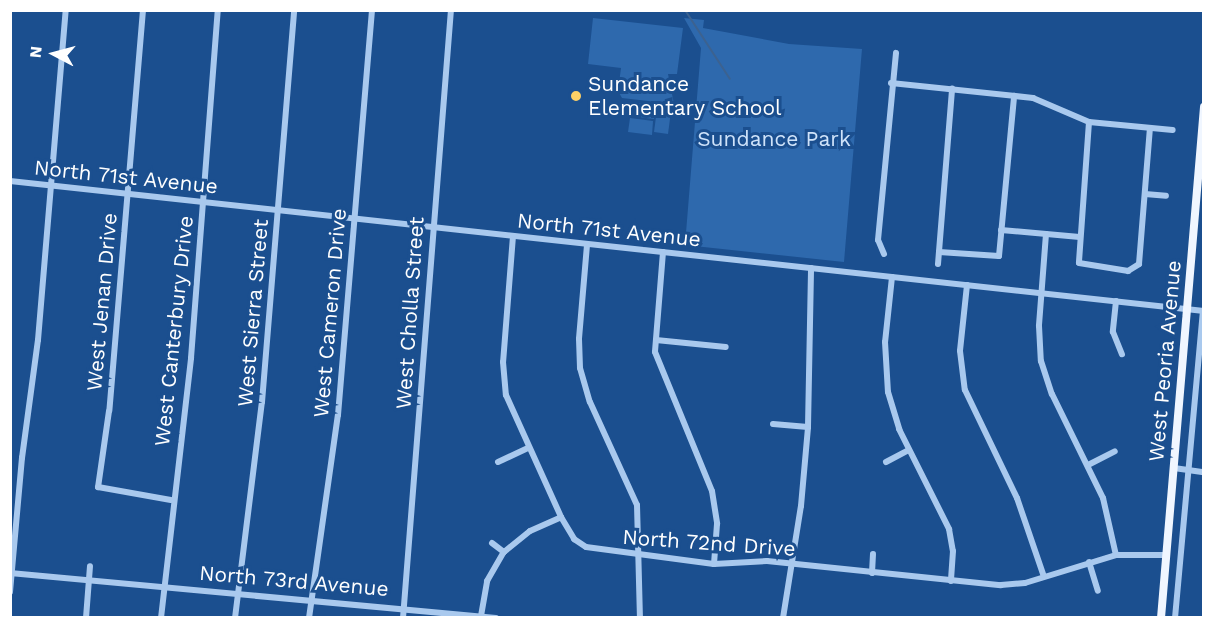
<!DOCTYPE html>
<html>
<head>
<meta charset="utf-8">
<style>
	body { margin:0 }
	#map { position:relative; width:1214px; height:628px; overflow:hidden; background:#1b4f8f; font-family:"Work Sans",sans-serif }
	div>[style] { position:absolute }
	[style*='--x'] { left:calc(var(--x)*1px); top:calc(var(--y)*1px); width:calc(var(--w)*1px); rotate:calc(var(--a)*1deg) }
	.green>* { inset:0; background:#2e69ad }
	.stream>* { height:2px; margin:-1px; padding:0 1px; transform-origin:1px; border-radius:1px; background:#3c6290 }
	.minor>* { height:6px; margin:-3px; padding:0 3px; transform-origin:3px; border-radius:3px; background:#a9c9ee }
	.major>* { height:8px; margin:-4px; padding:0 4px; transform-origin:4px; border-radius:4px; background:#f0f6ff }
	.dots>* { width:16px; height:16px; translate:-50% -50%; box-sizing:border-box; border:3px solid #1b4f8f; border-radius:50% }
	span { translate:-50% -50%; white-space:nowrap; text-align:center; line-height:1.15; -webkit-text-stroke:6px #1b4f8f; paint-order:stroke }
	.poi-label { font-size:21px; color:#fff }
	.left { translate:0 -50%; text-align:left }
	.park-label { font-size:21px; color:#cfe3fa }
	.street-label { font-size:21px; color:#fff }
	.frame { position:absolute; inset:0; border:12px solid #fff; pointer-events:none }
	.north { position:absolute; left:24px; top:24px; width:60px; height:60px; -webkit-text-stroke:4px #1b4f8f; paint-order:stroke; rotate:276deg; font-size:16px; font-weight:700; line-height:24px; text-align:center; color:#fff }
	.north::after { content:''; display:block; margin:auto; width:21px; height:27px; background:#fff; clip-path:polygon(50% 0,100% 100%,50% 72%,0 100%) }
</style>
</head>
<body>
<div id="map">
	<div class="green">
		<div style="clip-path:polygon(593px 18px,683px 28px,677px 74px,668px 74px,674px 104px,622px 98px,618px 91px,621px 68px,588px 64px)"></div>
		<div style="clip-path:polygon(684px 18px,704px 20px,703px 28px,789px 44px,862px 49px,844px 262px,685px 245px,701px 48px)"></div>
		<div style="clip-path:polygon(632px 102px,656px 106px,654px 119px,630px 116px)"></div>
		<div style="clip-path:polygon(657px 109px,671px 111px,668px 134px,654px 132px)"></div>
		<div style="clip-path:polygon(630px 118px,653px 121px,652px 135px,628px 132px)"></div>
	</div>
	<div class="stream">
		<div style="--x:685;--y:10;--w:82;--a:56.9"></div>
	</div>
	<div class="minor">
		<div style="--x:143;--y:10;--w:402;--a:94.8"></div>
		<div style="--x:109;--y:411;--w:77;--a:98.2"></div>
		<div style="--x:98;--y:487;--w:74;--a:10.1"></div>
		<div style="--x:891;--y:83;--w:143;--a:6"></div>
		<div style="--x:1033;--y:98;--w:61;--a:23.2"></div>
		<div style="--x:1089;--y:122;--w:84;--a:5.4"></div>
		<div style="--x:1089;--y:122;--w:141;--a:94.1"></div>
		<div style="--x:1079;--y:263;--w:50;--a:9.3"></div>
		<div style="--x:1128;--y:271;--w:13;--a:-32"></div>
		<div style="--x:1139;--y:264;--w:136;--a:-85.4"></div>
		<div style="--x:10;--y:181;--w:1201;--a:6.21"></div>
		<div style="--x:1145;--y:194;--w:21;--a:5"></div>
		<div style="--x:1001;--y:230;--w:79;--a:5.1"></div>
		<div style="--x:1046;--y:234;--w:92;--a:94.4"></div>
		<div style="--x:1039;--y:326;--w:35;--a:87"></div>
		<div style="--x:1041;--y:361;--w:35;--a:72"></div>
		<div style="--x:1052;--y:394;--w:116;--a:63.9"></div>
		<div style="--x:1103;--y:498;--w:58;--a:77.2"></div>
		<div style="--x:513;--y:236;--w:126;--a:94.5"></div>
		<div style="--x:503;--y:362;--w:33;--a:85"></div>
		<div style="--x:506;--y:395;--w:134;--a:65.7"></div>
		<div style="--x:561;--y:517;--w:26;--a:59"></div>
		<div style="--x:574;--y:539;--w:14;--a:34"></div>
		<div style="--x:586;--y:547;--w:129;--a:7.6"></div>
		<div style="--x:714;--y:564;--w:53;--a:-3.2"></div>
		<div style="--x:767;--y:561;--w:235;--a:5.9"></div>
		<div style="--x:1001;--y:585;--w:24;--a:-5"></div>
		<div style="--x:1025;--y:583;--w:95;--a:-17.1"></div>
		<div style="--x:1116;--y:555;--w:50;--a:0"></div>
		<div style="--x:587;--y:245;--w:94;--a:94.9"></div>
		<div style="--x:579;--y:339;--w:29;--a:88"></div>
		<div style="--x:580;--y:368;--w:35;--a:74"></div>
		<div style="--x:590;--y:402;--w:113;--a:65.5"></div>
		<div style="--x:637;--y:505;--w:113;--a:88.5"></div>
		<div style="--x:663;--y:252;--w:100;--a:94.6"></div>
		<div style="--x:655;--y:352;--w:150;--a:67.7"></div>
		<div style="--x:712;--y:491;--w:33;--a:81"></div>
		<div style="--x:717;--y:524;--w:40;--a:94.3"></div>
		<div style="--x:939;--y:252;--w:60;--a:3.8"></div>
		<div style="--x:999;--y:256;--w:161;--a:-84.6"></div>
		<div style="--x:884;--y:254;--w:15;--a:-113"></div>
		<div style="--x:878;--y:240;--w:188;--a:-84.5"></div>
		<div style="--x:938;--y:264;--w:176;--a:-85.4"></div>
		<div style="--x:892;--y:277;--w:65;--a:96.1"></div>
		<div style="--x:885;--y:342;--w:50;--a:86.6"></div>
		<div style="--x:888;--y:392;--w:39;--a:73"></div>
		<div style="--x:899;--y:429;--w:112;--a:63.4"></div>
		<div style="--x:949;--y:529;--w:22;--a:80"></div>
		<div style="--x:953;--y:551;--w:30;--a:94"></div>
		<div style="--x:967;--y:285;--w:66;--a:96.1"></div>
		<div style="--x:960;--y:351;--w:39;--a:83"></div>
		<div style="--x:965;--y:390;--w:120;--a:64.3"></div>
		<div style="--x:1017;--y:498;--w:83;--a:71.1"></div>
		<div style="--x:1116;--y:301;--w:31;--a:96"></div>
		<div style="--x:1113;--y:332;--w:24;--a:68"></div>
		<div style="--x:656;--y:340;--w:70;--a:5.7"></div>
		<div style="--x:773;--y:424;--w:35;--a:5"></div>
		<div style="--x:498;--y:462;--w:33;--a:-25"></div>
		<div style="--x:886;--y:462;--w:26;--a:-28"></div>
		<div style="--x:1088;--y:465;--w:30;--a:-27"></div>
		<div style="--x:1174;--y:468;--w:30;--a:8"></div>
		<div style="--x:492;--y:543;--w:15;--a:37"></div>
		<div style="--x:1089;--y:562;--w:30;--a:73"></div>
		<div style="--x:10;--y:573;--w:488;--a:5.3"></div>
		<div style="--x:872;--y:573;--w:19;--a:-87"></div>
		<div style="--x:10;--y:592;--w:135;--a:-84.9"></div>
		<div style="--x:22;--y:458;--w:119;--a:-82.3"></div>
		<div style="--x:38;--y:340;--w:331;--a:-85.2"></div>
		<div style="--x:481;--y:616;--w:36;--a:-80"></div>
		<div style="--x:487;--y:581;--w:34;--a:-60"></div>
		<div style="--x:504;--y:552;--w:33;--a:-39"></div>
		<div style="--x:530;--y:531;--w:34;--a:-24"></div>
		<div style="--x:86;--y:618;--w:52;--a:-85.6"></div>
		<div style="--x:161;--y:618;--w:262;--a:-83.4"></div>
		<div style="--x:191;--y:358;--w:349;--a:-85.6"></div>
		<div style="--x:235;--y:618;--w:218;--a:-82.9"></div>
		<div style="--x:262;--y:402;--w:393;--a:-85.3"></div>
		<div style="--x:309;--y:618;--w:205;--a:-81.9"></div>
		<div style="--x:338;--y:415;--w:406;--a:-85.2"></div>
		<div style="--x:403;--y:618;--w:610;--a:-85.49"></div>
		<div style="--x:783;--y:618;--w:113;--a:-80.9"></div>
		<div style="--x:801;--y:506;--w:79;--a:-84.9"></div>
		<div style="--x:808;--y:427;--w:159;--a:-88.9"></div>
		<div style="--x:1175;--y:618;--w:308;--a:-84.8"></div>
	</div>
	<div class="major">
		<div style="--x:1161;--y:618;--w:513;--a:-85.19"></div>
	</div>
	<div class="dots">
		<div style="left:576px;top:96px;background:#ffd166"></div>
	</div>
	<div class="poi-label">
		<span class="left" style="left:588px;top:96px">Sundance<br>Elementary School</span>
	</div>
	<div class="park-label">
		<span style="left:774px;top:139px">Sundance Park</span>
	</div>
	<div class="street-label">
		<span style="left:126px;top:177px;rotate:6deg">North 71st Avenue</span>
		<span style="left:609px;top:230px;rotate:6deg">North 71st Avenue</span>
		<span style="left:102px;top:302px;rotate:-85deg">West Jenan Drive</span>
		<span style="left:253px;top:313px;rotate:-85deg">West Sierra Street</span>
		<span style="left:330px;top:313px;rotate:-85deg">West Cameron Drive</span>
		<span style="left:410px;top:313px;rotate:-86deg">West Cholla Street</span>
		<span style="left:174px;top:331px;rotate:-84deg">West Canterbury Drive</span>
		<span style="left:1165px;top:361px;rotate:-85deg">West Peoria Avenue</span>
		<span style="left:709px;top:543px;rotate:4deg">North 72nd Drive</span>
		<span style="left:294px;top:581px;rotate:5deg">North 73rd Avenue</span>
	</div>
	<div class="frame"></div>
	<div class="north">N</div>
</div>
</body>
</html>
